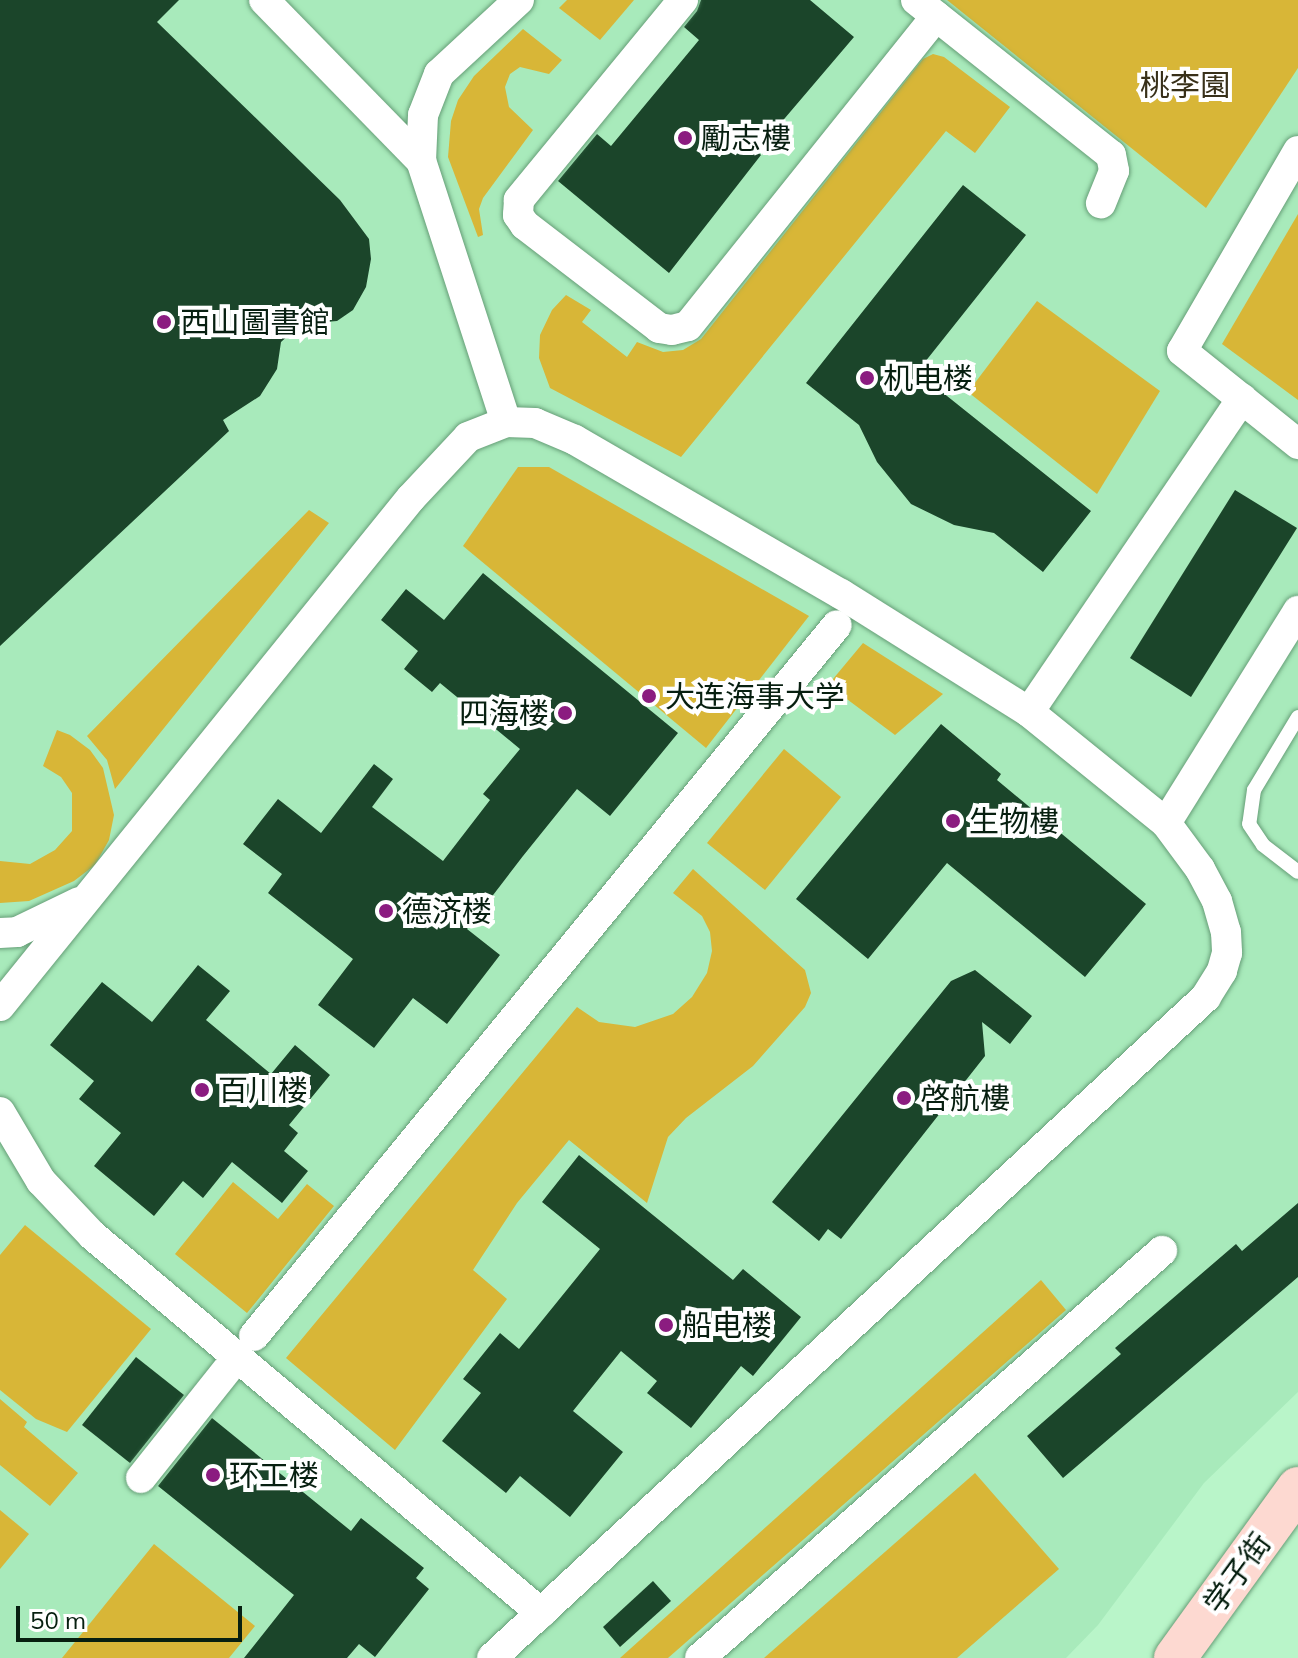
<!DOCTYPE html>
<html>
<head>
<meta charset="utf-8">
<style>
	body { margin:0 }
	#map { position:relative; width:1298px; height:1658px; overflow:hidden; background:#b9f5c9; font-family:Mulish,"Noto Sans SC",sans-serif }
	div>[style] { position:absolute }
	[style*='--x'] { left:calc(var(--x)*1px); top:calc(var(--y)*1px); width:calc(var(--w)*1px); rotate:calc(var(--a)*1deg) }
	.built>* { inset:0; background:#a8eabb }
	.green>* { inset:0; background:#d8b637 }
	.building>* { inset:0; background:#1b452a }
	.roads { filter:drop-shadow(0 0 2px #669e77) drop-shadow(0 0 2px #669e77) }
	.lane>* { height:14px; margin:-7px; padding:0 7px; transform-origin:7px; border-radius:7px; background:#fff }
	.street>* { height:30px; margin:-15px; padding:0 15px; transform-origin:15px; border-radius:15px; background:#fff }
	.secondary>* { height:42px; margin:-21px; padding:0 21px; transform-origin:21px; border-radius:21px; background:#fdd9d1 }
	.dots>* { width:22px; height:22px; translate:-50% -50%; box-sizing:border-box; border:4px solid #fff; border-radius:50% }
	span { translate:-50% -50%; white-space:nowrap; text-align:center; line-height:1.15; -webkit-text-stroke:8px #fff; paint-order:stroke }
	.park-label { font-size:30px; color:#383019 }
	.poi-label { font-size:30px; color:#071f10 }
	.left { translate:0 -50%; text-align:left }
	.right { translate:-100% -50%; text-align:right }
	.street-label { font-size:30px; color:#071f10 }
	.scale { position:absolute; left:16px; top:1606px; width:226px; height:36px; box-sizing:border-box; border:4px solid #071f10; border-top:0; padding-left:10px; font-size:24px; line-height:28px; white-space:nowrap; color:#071f10; -webkit-text-stroke:6px #fff; paint-order:stroke }
</style>
</head>
<body>
<div id="map">
	<div class="built">
		<div style="clip-path:polygon(0 0,1298px 0,1298px 1392px,1204px 1483px,1098px 1625px,1066px 1658px,0 1658px)"></div>
	</div>
	<div class="green">
		<div style="clip-path:polygon(567px 0,634px 0,600px 40px,559px 8px)"></div>
		<div style="clip-path:polygon(947px 0,1298px 0,1298px 68px,1206px 208px)"></div>
		<div style="clip-path:polygon(523px 29px,562px 60px,549px 74px,520px 67px,510px 74px,505px 87px,509px 107px,533px 130px,483px 198px,479px 209px,483px 235px,478px 237px,448px 157px,451px 121px,458px 100px,474px 76px)"></div>
		<div style="clip-path:polygon(933px 54px,944px 57px,1010px 107px,975px 153px,946px 131px,681px 457px,550px 388px,539px 358px,540px 335px,552px 310px,566px 295px,591px 310px,582px 322px,627px 357px,637px 342px,663px 352px,683px 350px,701px 339px,923px 59px)"></div>
		<div style="clip-path:polygon(1298px 214px,1298px 400px,1222px 344px)"></div>
		<div style="clip-path:polygon(1037px 301px,1160px 391px,1097px 494px,968px 392px)"></div>
		<div style="clip-path:polygon(518px 467px,549px 467px,809px 616px,706px 748px,463px 546px)"></div>
		<div style="clip-path:polygon(309px 510px,329px 523px,115px 789px,107px 760px,87px 736px)"></div>
		<div style="clip-path:polygon(863px 643px,943px 694px,895px 735px,828px 685px)"></div>
		<div style="clip-path:polygon(57px 730px,70px 735px,90px 750px,103px 768px,114px 815px,109px 840px,95px 865px,74px 881px,29px 901px,0 903px,0 861px,30px 864px,55px 850px,72px 831px,72px 793px,61px 777px,43px 766px)"></div>
		<div style="clip-path:polygon(784px 749px,841px 797px,765px 890px,707px 843px)"></div>
		<div style="clip-path:polygon(693px 869px,805px 970px,811px 993px,805px 1007px,753px 1066px,686px 1118px,668px 1137px,647px 1203px,569px 1140px,517px 1203px,473px 1270px,507px 1299px,395px 1450px,286px 1358px,577px 1007px,599px 1022px,635px 1027px,673px 1014px,692px 997px,707px 973px,712px 951px,710px 932px,702px 916px,673px 893px)"></div>
		<div style="clip-path:polygon(233px 1182px,278px 1219px,307px 1184px,334px 1206px,247px 1313px,175px 1254px)"></div>
		<div style="clip-path:polygon(25px 1225px,151px 1329px,67px 1432px,36px 1419px,0 1390px,0 1255px)"></div>
		<div style="clip-path:polygon(1041px 1280px,1066px 1310px,668px 1658px,620px 1658px)"></div>
		<div style="clip-path:polygon(0 1399px,27px 1422px,24px 1427px,78px 1473px,50px 1506px,0 1465px)"></div>
		<div style="clip-path:polygon(975px 1473px,1059px 1569px,957px 1658px,764px 1658px)"></div>
		<div style="clip-path:polygon(0 1510px,29px 1534px,0 1569px)"></div>
		<div style="clip-path:polygon(154px 1544px,255px 1626px,229px 1658px,62px 1658px)"></div>
	</div>
	<div class="building">
		<div style="clip-path:polygon(0 0,179px 0,157px 22px,340px 200px,369px 239px,371px 259px,366px 287px,353px 310px,337px 321px,301px 324px,281px 342px,277px 369px,260px 396px,223px 420px,229px 431px,0 646px)"></div>
		<div style="clip-path:polygon(701px 0,810px 0,854px 37px,757px 151px,761px 155px,669px 273px,558px 181px,597px 134px,611px 146px,699px 40px,684px 27px,697px 11px)"></div>
		<div style="clip-path:polygon(963px 185px,1026px 235px,917px 372px,1091px 511px,1043px 572px,994px 533px,954px 525px,911px 504px,877px 462px,859px 425px,806px 383px)"></div>
		<div style="clip-path:polygon(1235px 490px,1297px 528px,1191px 697px,1130px 658px)"></div>
		<div style="clip-path:polygon(483px 573px,678px 733px,610px 816px,577px 789px,523px 856px,467px 929px,500px 955px,447px 1024px,413px 998px,374px 1048px,318px 1005px,353px 959px,268px 893px,282px 874px,243px 844px,278px 799px,321px 833px,374px 764px,393px 779px,372px 807px,443px 861px,490px 800px,483px 794px,520px 749px,440px 683px,432px 692px,404px 669px,418px 651px,381px 620px,406px 589px,444px 620px)"></div>
		<div style="clip-path:polygon(941px 724px,1001px 774px,997px 780px,1146px 904px,1085px 977px,947px 863px,868px 959px,796px 899px)"></div>
		<div style="clip-path:polygon(198px 965px,230px 991px,206px 1020px,271px 1074px,295px 1045px,330px 1075px,289px 1125px,298px 1133px,284px 1151px,308px 1171px,282px 1203px,232px 1162px,203px 1198px,183px 1181px,154px 1216px,94px 1166px,121px 1133px,79px 1099px,94px 1081px,50px 1045px,102px 982px,152px 1022px)"></div>
		<div style="clip-path:polygon(975px 970px,1032px 1016px,1010px 1044px,982px 1022px,985px 1056px,841px 1239px,828px 1229px,819px 1241px,772px 1202px,951px 981px)"></div>
		<div style="clip-path:polygon(579px 1155px,733px 1280px,743px 1269px,801px 1317px,753px 1376px,741px 1366px,691px 1428px,647px 1393px,657px 1381px,621px 1351px,573px 1411px,623px 1452px,570px 1517px,520px 1476px,506px 1493px,442px 1441px,481px 1393px,463px 1379px,500px 1333px,519px 1349px,600px 1249px,542px 1202px)"></div>
		<div style="clip-path:polygon(1298px 1203px,1298px 1277px,1063px 1478px,1027px 1436px,1121px 1354px,1115px 1348px,1236px 1244px,1242px 1251px)"></div>
		<div style="clip-path:polygon(136px 1357px,184px 1395px,130px 1463px,82px 1425px)"></div>
		<div style="clip-path:polygon(212px 1418px,351px 1531px,361px 1518px,424px 1568px,416px 1578px,429px 1589px,375px 1657px,359px 1644px,347px 1658px,244px 1658px,294px 1595px,158px 1486px)"></div>
		<div style="clip-path:polygon(653px 1581px,671px 1601px,620px 1647px,603px 1627px)"></div>
	</div>
	<div class="roads">
		<div class="lane">
			<div style="--x:1298;--y:717;--w:85;--a:121.1"></div>
			<div style="--x:1254;--y:790;--w:34;--a:98"></div>
			<div style="--x:1249;--y:824;--w:25;--a:56"></div>
			<div style="--x:1263;--y:845;--w:44;--a:37.6"></div>
		</div>
		<div class="street">
			<div style="--x:264;--y:0;--w:225;--a:45.7"></div>
			<div style="--x:683;--y:0;--w:259;--a:129.4"></div>
			<div style="--x:519;--y:200;--w:15;--a:94"></div>
			<div style="--x:518;--y:215;--w:12;--a:55"></div>
			<div style="--x:525;--y:225;--w:169;--a:37.5"></div>
			<div style="--x:659;--y:328;--w:13;--a:9"></div>
			<div style="--x:672;--y:330;--w:16;--a:-14"></div>
			<div style="--x:688;--y:326;--w:397;--a:-51.3"></div>
			<div style="--x:916;--y:0;--w:249;--a:38.5"></div>
			<div style="--x:1111;--y:155;--w:16;--a:79"></div>
			<div style="--x:1114;--y:171;--w:35;--a:112"></div>
			<div style="--x:1298;--y:151;--w:231;--a:120.1"></div>
			<div style="--x:1182;--y:351;--w:149;--a:38.7"></div>
			<div style="--x:506;--y:422;--w:274;--a:-108"></div>
			<div style="--x:421;--y:161;--w:46;--a:-87.5"></div>
			<div style="--x:423;--y:115;--w:44;--a:-68.7"></div>
			<div style="--x:439;--y:74;--w:109;--a:-42.8"></div>
			<div style="--x:1029;--y:712;--w:379;--a:-55.8"></div>
			<div style="--x:1166;--y:823;--w:250;--a:-58.1"></div>
			<div style="--x:0;--y:933;--w:17;--a:-3"></div>
			<div style="--x:17;--y:932;--w:69;--a:-25.8"></div>
			<div style="--x:0;--y:1006;--w:653;--a:-51.03"></div>
			<div style="--x:411;--y:498;--w:83;--a:-46.9"></div>
			<div style="--x:468;--y:437;--w:41;--a:-21.5"></div>
			<div style="--x:506;--y:422;--w:29;--a:2"></div>
			<div style="--x:535;--y:423;--w:43;--a:23"></div>
			<div style="--x:575;--y:440;--w:307;--a:30.1"></div>
			<div style="--x:841;--y:594;--w:222;--a:32.1"></div>
			<div style="--x:1029;--y:712;--w:176;--a:39"></div>
			<div style="--x:1166;--y:823;--w:57;--a:53.5"></div>
			<div style="--x:1200;--y:869;--w:36;--a:62"></div>
			<div style="--x:1217;--y:901;--w:32;--a:74"></div>
			<div style="--x:1226;--y:932;--w:21;--a:87"></div>
			<div style="--x:1227;--y:953;--w:19;--a:106"></div>
			<div style="--x:1222;--y:971;--w:31;--a:122"></div>
			<div style="--x:1206;--y:997;--w:973;--a:137.21"></div>
			<div style="--x:0;--y:1112;--w:80;--a:59.3"></div>
			<div style="--x:41;--y:1181;--w:74;--a:46.6"></div>
			<div style="--x:92;--y:1235;--w:587;--a:40.09"></div>
			<div style="--x:254;--y:1336;--w:919;--a:-50.65"></div>
			<div style="--x:141;--y:1478;--w:138;--a:-51.5"></div>
			<div style="--x:700;--y:1658;--w:616;--a:-41.38"></div>
		</div>
		<div class="secondary">
			<div style="--x:1175;--y:1658;--w:210;--a:-54.1"></div>
		</div>
	</div>
	<div class="dots">
		<div style="left:685px;top:138px;background:#8b1c80"></div>
		<div style="left:164px;top:322px;background:#8b1c80"></div>
		<div style="left:867px;top:378px;background:#8b1c80"></div>
		<div style="left:649px;top:696px;background:#8b1c80"></div>
		<div style="left:565px;top:713px;background:#8b1c80"></div>
		<div style="left:953px;top:821px;background:#8b1c80"></div>
		<div style="left:386px;top:911px;background:#8b1c80"></div>
		<div style="left:202px;top:1090px;background:#8b1c80"></div>
		<div style="left:904px;top:1098px;background:#8b1c80"></div>
		<div style="left:666px;top:1325px;background:#8b1c80"></div>
		<div style="left:213px;top:1475px;background:#8b1c80"></div>
	</div>
	<div class="park-label">
		<span style="left:1185px;top:85px">桃李園</span>
	</div>
	<div class="poi-label">
		<span class="left" style="left:701px;top:138px">勵志樓</span>
		<span class="left" style="left:180px;top:322px">西山圖書館</span>
		<span class="left" style="left:883px;top:378px">机电楼</span>
		<span class="left" style="left:665px;top:696px">大连海事大学</span>
		<span class="right" style="left:549px;top:713px">四海楼</span>
		<span class="left" style="left:969px;top:821px">生物樓</span>
		<span class="left" style="left:402px;top:911px">德济楼</span>
		<span class="left" style="left:218px;top:1090px">百川楼</span>
		<span class="left" style="left:920px;top:1098px">啓航樓</span>
		<span class="left" style="left:682px;top:1325px">船电楼</span>
		<span class="left" style="left:229px;top:1475px">环工楼</span>
	</div>
	<div class="street-label">
		<span style="left:1237px;top:1573px;rotate:-54deg">学子街</span>
	</div>
	<div class="scale">50 m</div>
</div>
</body>
</html>
